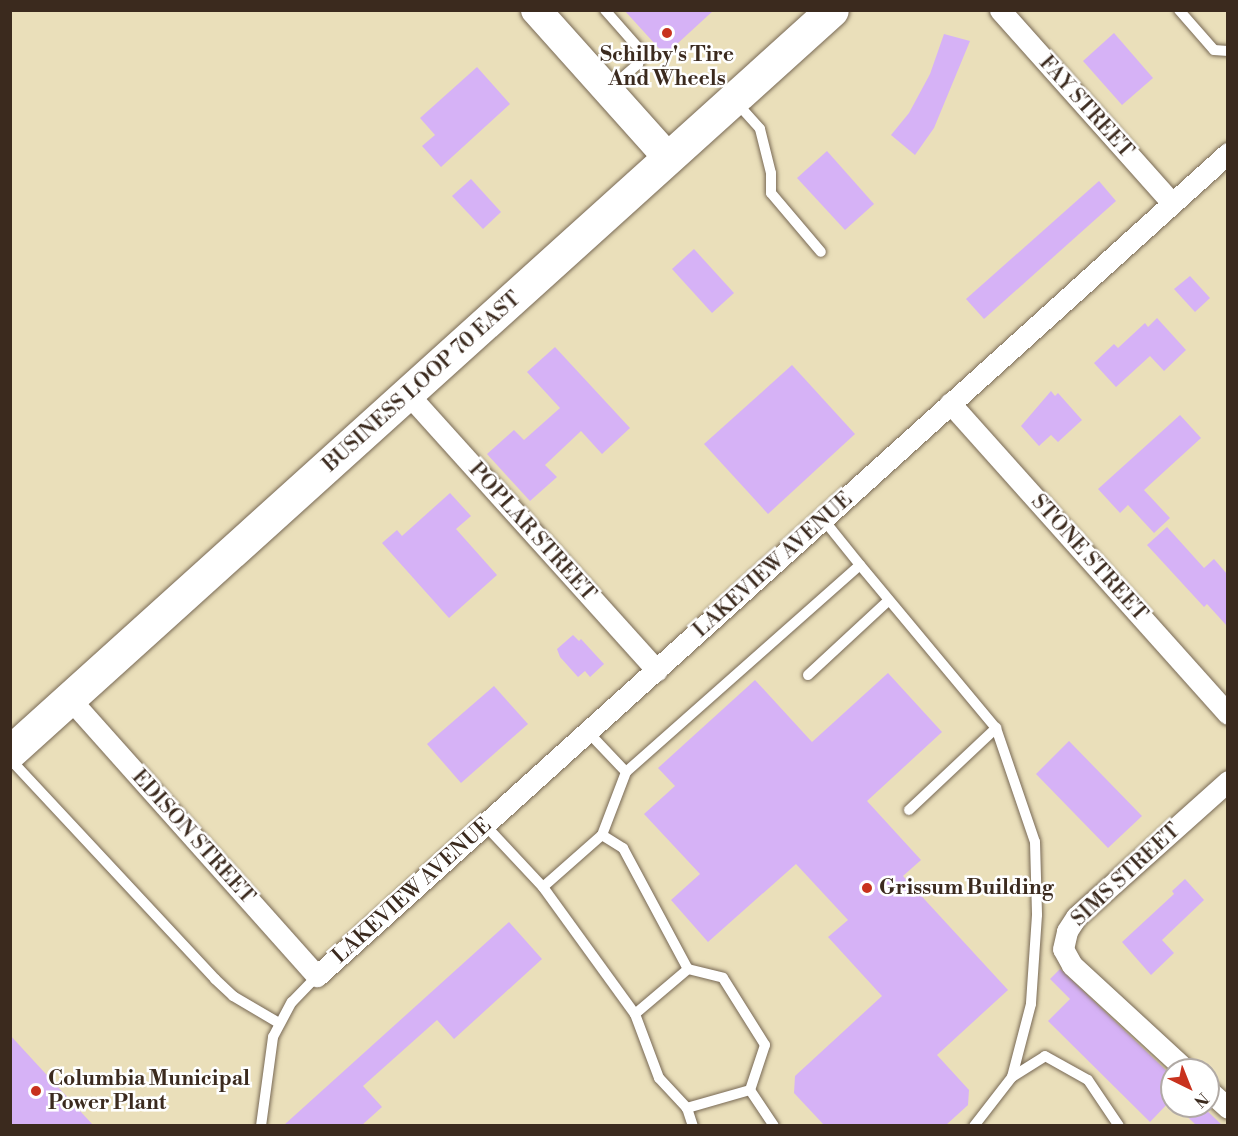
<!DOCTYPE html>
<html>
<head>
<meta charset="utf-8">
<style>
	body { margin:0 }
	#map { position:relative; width:1238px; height:1136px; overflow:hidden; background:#eadfba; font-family:"Libre Bodoni",serif }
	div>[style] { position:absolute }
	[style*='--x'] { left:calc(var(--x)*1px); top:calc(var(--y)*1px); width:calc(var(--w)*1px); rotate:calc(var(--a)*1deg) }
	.building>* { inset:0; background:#d6b2f6 }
	.roads { filter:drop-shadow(0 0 2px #786955) drop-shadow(0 0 2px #786955) }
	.service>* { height:10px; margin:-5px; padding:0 5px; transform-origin:5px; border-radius:5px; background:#fff }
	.minor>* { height:21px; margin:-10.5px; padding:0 10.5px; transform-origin:10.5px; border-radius:10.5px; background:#fff }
	.secondary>* { height:30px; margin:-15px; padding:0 15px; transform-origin:15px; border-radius:15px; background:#fff }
	.primary>* { height:33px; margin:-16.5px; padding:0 16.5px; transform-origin:16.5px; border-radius:16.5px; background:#fff }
	.dots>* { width:16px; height:16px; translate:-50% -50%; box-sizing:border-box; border:3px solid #fff; border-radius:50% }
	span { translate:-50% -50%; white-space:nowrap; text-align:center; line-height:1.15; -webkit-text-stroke:5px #fff; paint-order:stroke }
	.poi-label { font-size:21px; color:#3b2a1e; font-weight:700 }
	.left { translate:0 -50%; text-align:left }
	.street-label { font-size:21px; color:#3b2a1e }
	.frame { position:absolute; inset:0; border:12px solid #3b2a1e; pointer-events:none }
	.north { position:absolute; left:1160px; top:1058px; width:60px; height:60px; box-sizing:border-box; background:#fff; border:2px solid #b1aaa5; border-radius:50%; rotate:137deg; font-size:16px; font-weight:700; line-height:24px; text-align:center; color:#3b2a1e }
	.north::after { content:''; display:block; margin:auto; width:21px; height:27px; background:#c8321e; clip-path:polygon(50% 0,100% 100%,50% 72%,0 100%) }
</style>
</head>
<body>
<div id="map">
	<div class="building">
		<div style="clip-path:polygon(624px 10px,714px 10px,665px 55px)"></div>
		<div style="clip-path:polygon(1114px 33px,1153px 78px,1122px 105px,1083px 61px)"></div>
		<div style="clip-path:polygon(944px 34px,970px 41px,934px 128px,915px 155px,891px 135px,909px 113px,930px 74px)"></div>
		<div style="clip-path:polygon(477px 67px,510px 104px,441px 167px,422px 146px,435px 135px,420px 118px)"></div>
		<div style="clip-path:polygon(827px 151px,874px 204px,845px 230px,797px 178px)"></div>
		<div style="clip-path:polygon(471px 179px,501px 212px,483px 229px,452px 196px)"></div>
		<div style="clip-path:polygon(1099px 181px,1116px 201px,984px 319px,966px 299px)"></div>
		<div style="clip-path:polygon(694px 249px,734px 293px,712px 313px,672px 269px)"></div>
		<div style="clip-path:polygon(1190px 276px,1210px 298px,1195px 312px,1174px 289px)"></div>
		<div style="clip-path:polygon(1157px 318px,1186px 350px,1164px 371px,1150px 356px,1116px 387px,1094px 363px,1114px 344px,1118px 348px,1145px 323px,1148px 327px)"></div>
		<div style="clip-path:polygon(555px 347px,630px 428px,602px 454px,581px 431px,545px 465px,557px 477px,530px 501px,487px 454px,514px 430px,524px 440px,560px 408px,527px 372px)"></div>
		<div style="clip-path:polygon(792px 365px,855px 434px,768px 514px,704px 444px)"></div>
		<div style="clip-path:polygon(1051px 391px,1055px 396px,1058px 393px,1082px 420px,1058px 442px,1051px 435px,1039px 446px,1021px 426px)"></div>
		<div style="clip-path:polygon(1180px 415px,1201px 438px,1144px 490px,1170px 518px,1154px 533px,1128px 505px,1120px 513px,1098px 489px)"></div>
		<div style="clip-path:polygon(450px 493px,471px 516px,456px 529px,497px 575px,449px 618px,382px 543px,397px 530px,402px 536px)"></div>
		<div style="clip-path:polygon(1167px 527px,1204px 568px,1214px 559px,1227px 574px,1227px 626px,1207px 604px,1204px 607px,1147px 545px)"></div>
		<div style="clip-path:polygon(573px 635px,579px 641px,581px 639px,604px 664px,590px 677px,585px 671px,578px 677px,560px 657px,557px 649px)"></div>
		<div style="clip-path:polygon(888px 673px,942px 732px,867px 801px,921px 860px,903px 876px,1008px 990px,937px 1055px,969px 1090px,968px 1105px,946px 1125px,824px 1125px,794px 1093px,795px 1076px,882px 996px,828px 937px,848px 920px,796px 864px,708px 942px,671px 900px,700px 874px,644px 814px,675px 786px,658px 768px,755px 680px,812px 742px)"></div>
		<div style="clip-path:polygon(494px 686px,528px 724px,461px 783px,427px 744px)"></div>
		<div style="clip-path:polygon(1069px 741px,1142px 816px,1108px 848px,1036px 774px)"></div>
		<div style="clip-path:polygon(1185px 879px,1204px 900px,1162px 940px,1174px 953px,1151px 975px,1122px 942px,1174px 894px,1172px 891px)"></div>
		<div style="clip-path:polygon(509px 922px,542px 959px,454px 1039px,437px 1020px,363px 1086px,382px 1107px,362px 1125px,284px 1125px)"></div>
		<div style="clip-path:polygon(1060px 969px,1172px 1076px,1172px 1099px,1150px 1122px,1048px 1021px,1070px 999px,1050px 979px)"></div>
		<div style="clip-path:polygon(10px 1035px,33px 1060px,93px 1125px,10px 1125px)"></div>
		<div style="clip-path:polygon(1176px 1106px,1202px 1106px,1222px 1125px,1196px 1125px)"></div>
	</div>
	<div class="roads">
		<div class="service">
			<div style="--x:605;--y:10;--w:56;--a:48.6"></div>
			<div style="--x:642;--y:52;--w:13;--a:108"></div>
			<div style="--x:638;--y:64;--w:40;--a:139"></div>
			<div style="--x:1179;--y:10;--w:53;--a:48.8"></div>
			<div style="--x:1214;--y:50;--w:14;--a:4"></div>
			<div style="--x:736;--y:102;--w:36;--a:48"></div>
			<div style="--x:760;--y:129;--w:45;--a:76"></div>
			<div style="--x:771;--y:173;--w:20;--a:90"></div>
			<div style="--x:771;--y:193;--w:77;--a:49.7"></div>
			<div style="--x:860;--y:565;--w:212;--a:50.2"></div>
			<div style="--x:996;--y:728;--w:120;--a:71.1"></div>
			<div style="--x:1035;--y:842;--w:73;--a:88.4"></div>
			<div style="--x:1037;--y:915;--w:89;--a:93.9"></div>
			<div style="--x:1031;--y:1004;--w:75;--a:104.6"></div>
			<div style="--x:1012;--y:1077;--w:62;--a:127.8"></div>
			<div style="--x:808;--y:675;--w:110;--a:-42.8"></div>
			<div style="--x:588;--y:732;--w:55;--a:46.5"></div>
			<div style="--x:626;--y:772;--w:312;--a:-41.5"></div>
			<div style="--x:860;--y:565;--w:59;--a:-128.8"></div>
			<div style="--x:10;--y:759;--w:301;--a:47"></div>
			<div style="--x:215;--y:979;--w:25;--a:43"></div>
			<div style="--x:233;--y:996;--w:53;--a:30.4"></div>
			<div style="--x:909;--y:810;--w:120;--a:-43.3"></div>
			<div style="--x:485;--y:825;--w:85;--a:46.9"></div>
			<div style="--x:543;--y:887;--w:79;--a:-41.4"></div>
			<div style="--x:602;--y:835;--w:67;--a:-69.1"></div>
			<div style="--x:602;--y:835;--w:25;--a:32"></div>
			<div style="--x:623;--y:848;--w:137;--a:61.8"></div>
			<div style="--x:688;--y:969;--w:36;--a:14"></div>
			<div style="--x:723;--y:978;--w:79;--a:57.9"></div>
			<div style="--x:765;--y:1045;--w:47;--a:108.4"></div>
			<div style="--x:750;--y:1090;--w:66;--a:164.1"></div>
			<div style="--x:687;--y:1108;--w:41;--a:-133"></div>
			<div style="--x:659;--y:1078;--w:68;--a:-110.6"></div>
			<div style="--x:635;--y:1014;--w:70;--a:-40.3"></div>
			<div style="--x:543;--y:887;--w:157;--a:54.1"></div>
			<div style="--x:1012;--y:1077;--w:39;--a:-32"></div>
			<div style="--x:1045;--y:1056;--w:49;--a:29.2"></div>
			<div style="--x:1088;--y:1080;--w:55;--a:56"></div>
			<div style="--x:750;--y:1090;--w:43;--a:56.3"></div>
			<div style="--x:687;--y:1108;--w:19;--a:72"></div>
			<div style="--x:261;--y:1126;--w:90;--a:-82.3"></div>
			<div style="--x:273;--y:1037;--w:40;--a:-62"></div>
			<div style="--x:292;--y:1002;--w:36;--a:-46"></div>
		</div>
		<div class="minor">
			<div style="--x:1000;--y:10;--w:259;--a:48.3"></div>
			<div style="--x:408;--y:394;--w:372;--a:48"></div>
			<div style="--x:950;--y:403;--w:417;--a:48.2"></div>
			<div style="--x:70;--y:699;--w:371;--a:48.3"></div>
			<div style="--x:317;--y:976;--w:1228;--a:-42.09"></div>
			<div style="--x:1186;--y:1070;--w:155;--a:-137.4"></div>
			<div style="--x:1072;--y:965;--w:18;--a:-119"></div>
			<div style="--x:1063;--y:949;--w:18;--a:-77"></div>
			<div style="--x:1067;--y:931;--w:17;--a:-57"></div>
			<div style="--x:1076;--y:917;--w:204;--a:-41.8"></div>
			<div style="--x:1208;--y:1090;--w:27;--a:42"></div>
		</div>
		<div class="secondary">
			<div style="--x:536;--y:10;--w:200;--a:48.2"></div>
		</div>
		<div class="primary">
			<div style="--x:10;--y:752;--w:1107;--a:-42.07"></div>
		</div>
	</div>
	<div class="dots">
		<div style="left:667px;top:33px;background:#c8321e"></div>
		<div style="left:867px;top:888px;background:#c8321e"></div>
		<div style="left:36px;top:1091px;background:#c8321e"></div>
	</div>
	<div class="poi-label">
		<span style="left:667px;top:67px">Schilby's Tire<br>And Wheels</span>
		<span class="left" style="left:879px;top:888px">Grissum Building</span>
		<span class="left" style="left:48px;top:1091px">Columbia Municipal<br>Power Plant</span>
	</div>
	<div class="street-label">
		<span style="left:1086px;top:107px;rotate:48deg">FAY STREET</span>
		<span style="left:422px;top:382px;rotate:-42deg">BUSINESS LOOP 70 EAST</span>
		<span style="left:532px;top:532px;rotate:48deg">POPLAR STREET</span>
		<span style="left:1089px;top:558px;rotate:48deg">STONE STREET</span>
		<span style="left:773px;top:565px;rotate:-42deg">LAKEVIEW AVENUE</span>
		<span style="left:193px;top:837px;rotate:48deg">EDISON STREET</span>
		<span style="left:1126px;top:875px;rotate:-43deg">SIMS STREET</span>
		<span style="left:412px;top:891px;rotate:-42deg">LAKEVIEW AVENUE</span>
	</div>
	<div class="frame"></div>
	<div class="north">N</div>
</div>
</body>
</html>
